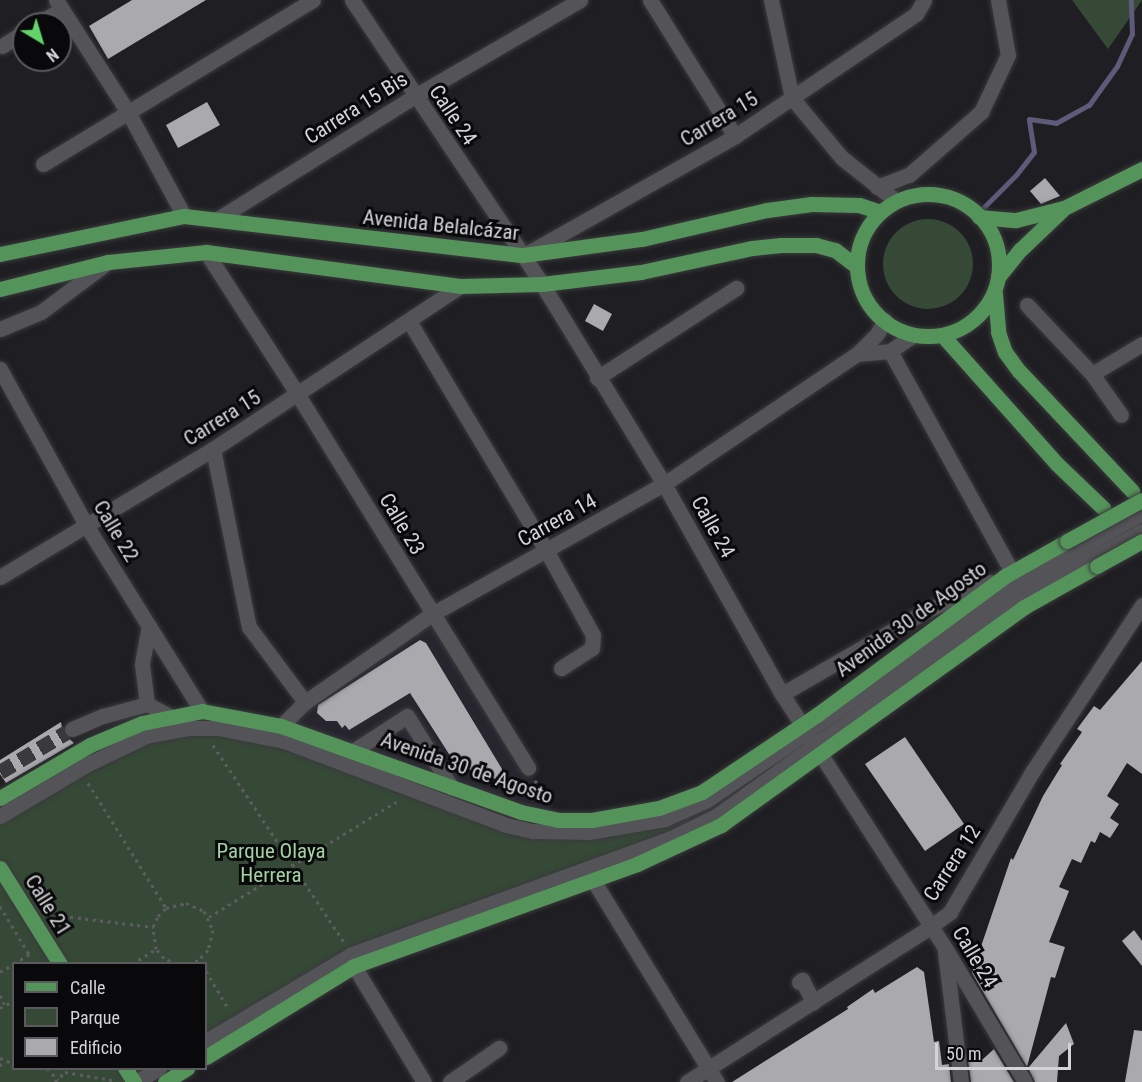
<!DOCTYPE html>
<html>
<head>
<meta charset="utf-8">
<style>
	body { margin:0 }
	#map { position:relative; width:1142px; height:1082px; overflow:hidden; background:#1f1f23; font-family:"Roboto Condensed",sans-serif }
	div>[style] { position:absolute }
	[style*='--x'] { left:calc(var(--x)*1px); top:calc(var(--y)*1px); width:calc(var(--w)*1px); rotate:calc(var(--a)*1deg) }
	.built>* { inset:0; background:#27262f }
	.green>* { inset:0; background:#364936 }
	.round { border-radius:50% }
	.stream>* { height:5px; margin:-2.5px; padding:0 2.5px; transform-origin:2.5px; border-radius:2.5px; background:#5d5a7a }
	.building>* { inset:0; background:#a9a9ae }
	.minor-tunnel>* { height:15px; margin-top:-7.5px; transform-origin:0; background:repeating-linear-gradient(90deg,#3a3a3e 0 15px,transparent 0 23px) }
	.path>* { height:3px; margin-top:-1.5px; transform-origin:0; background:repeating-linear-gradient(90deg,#5d5d61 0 3px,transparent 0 7.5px) }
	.roads { filter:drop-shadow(0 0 2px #3a3a3d) drop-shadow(0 0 2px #3a3a3d) }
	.minor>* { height:15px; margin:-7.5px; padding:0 7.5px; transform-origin:7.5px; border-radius:7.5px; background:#535358 }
	.major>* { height:15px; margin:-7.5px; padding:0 7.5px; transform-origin:7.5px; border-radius:7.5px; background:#54945a }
	.major>.ring { margin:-7.5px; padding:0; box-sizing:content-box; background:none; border:15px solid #54945a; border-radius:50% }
	.bridges { filter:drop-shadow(0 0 2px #3a3a3d) drop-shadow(0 0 2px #3a3a3d) }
	.major-bridge>* { height:15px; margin:-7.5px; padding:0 7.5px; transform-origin:7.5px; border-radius:7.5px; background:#54945a }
	span { translate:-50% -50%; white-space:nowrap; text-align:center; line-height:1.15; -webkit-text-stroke:6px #09090b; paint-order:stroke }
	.street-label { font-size:21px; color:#d4d4d7 }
	.park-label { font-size:21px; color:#a3d2a3 }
	.legend { position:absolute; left:12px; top:962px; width:195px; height:108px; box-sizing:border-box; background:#09090b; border:2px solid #5a5a5d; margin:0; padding:8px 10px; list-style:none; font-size:18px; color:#d4d4d7 }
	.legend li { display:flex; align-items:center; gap:12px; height:30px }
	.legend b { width:30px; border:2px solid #5a5a5d }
	.north { position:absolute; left:12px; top:12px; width:60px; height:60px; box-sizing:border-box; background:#09090b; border:2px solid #5a5a5d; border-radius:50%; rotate:142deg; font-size:16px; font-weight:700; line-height:24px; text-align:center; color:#d4d4d7 }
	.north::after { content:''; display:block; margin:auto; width:21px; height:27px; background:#62d469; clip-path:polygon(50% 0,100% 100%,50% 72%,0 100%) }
	.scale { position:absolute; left:935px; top:1043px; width:136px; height:27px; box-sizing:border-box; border:3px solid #d4d4d7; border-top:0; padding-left:8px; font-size:18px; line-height:21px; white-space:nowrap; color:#d4d4d7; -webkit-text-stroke:4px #09090b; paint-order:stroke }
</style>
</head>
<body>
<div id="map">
	<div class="built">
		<div style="clip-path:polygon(432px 614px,528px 768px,558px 820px,281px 726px)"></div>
	</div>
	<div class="green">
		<div style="clip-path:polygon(1072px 0,1142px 0,1108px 49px)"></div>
		<div class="round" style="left:883px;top:219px;width:90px;height:90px"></div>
		<div style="clip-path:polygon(247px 731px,506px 825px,665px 819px,784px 748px,793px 761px,716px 816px,593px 868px,206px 1041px,206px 964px,14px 964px,14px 1068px,159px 1069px,136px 1082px,0 1082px,0 816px,146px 736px)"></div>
	</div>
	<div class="stream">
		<div style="--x:981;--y:210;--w:49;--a:-45"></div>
		<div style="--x:1016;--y:175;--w:29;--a:-52"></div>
		<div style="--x:1034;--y:152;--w:33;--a:-99"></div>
		<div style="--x:1029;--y:119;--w:27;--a:8"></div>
		<div style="--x:1056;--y:123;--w:38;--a:-29"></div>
		<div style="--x:1089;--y:105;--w:48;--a:-54.3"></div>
		<div style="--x:1117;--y:66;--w:35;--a:-65"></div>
		<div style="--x:1132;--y:34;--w:34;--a:-92"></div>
	</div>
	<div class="building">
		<div style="clip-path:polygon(132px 0,206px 0,108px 59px,89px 26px)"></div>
		<div style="clip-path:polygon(207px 102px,220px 125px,178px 148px,166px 125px)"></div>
		<div style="clip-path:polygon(1045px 178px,1060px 196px,1041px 204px,1030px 191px)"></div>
		<div style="clip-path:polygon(594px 304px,612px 314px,603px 331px,585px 321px)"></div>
		<div style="clip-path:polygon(420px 640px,426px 643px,505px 774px,496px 779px,456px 765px,410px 693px,349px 730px,345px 725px,342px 728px,337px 721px,326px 721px,317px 713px,318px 705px)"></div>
		<div style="clip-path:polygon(1142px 661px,1142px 774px,1127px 763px,1107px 796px,1119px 804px,1110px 818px,1119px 824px,1110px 838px,1100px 832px,1095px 843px,1091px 841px,1081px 863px,1072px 859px,1059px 887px,1069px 891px,1049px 942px,1065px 947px,1055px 978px,1051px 977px,1027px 1067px,972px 973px,1011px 858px,1013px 860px,1043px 796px,1062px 765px,1060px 764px,1082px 732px,1077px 729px,1094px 706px,1100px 710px)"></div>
		<div style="clip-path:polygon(61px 722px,63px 733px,74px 743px,6px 783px,0 774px,0 760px)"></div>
		<div style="clip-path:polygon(905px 737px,964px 824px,925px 851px,865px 764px)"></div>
		<div style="clip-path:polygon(1134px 930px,1142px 941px,1142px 966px,1122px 941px)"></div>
		<div style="clip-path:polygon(917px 967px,924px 972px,934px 1042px,939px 1041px,942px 1065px,949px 1064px,951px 1082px,732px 1082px,848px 1009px,847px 1007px,873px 989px,875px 993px)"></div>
		<div style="clip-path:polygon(1066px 1023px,1074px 1044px,1059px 1056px,1057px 1082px,1035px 1082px,1028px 1068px)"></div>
		<div style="clip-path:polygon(1134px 1030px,1142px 1031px,1142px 1082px,1125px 1082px)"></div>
		<div style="clip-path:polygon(994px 1049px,1014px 1082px,971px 1082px,968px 1061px,983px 1059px)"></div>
	</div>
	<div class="minor-tunnel">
		<div style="--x:0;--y:772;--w:78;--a:-30.8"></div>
	</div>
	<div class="path">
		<div style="--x:213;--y:745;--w:237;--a:56.4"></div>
		<div style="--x:535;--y:780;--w:24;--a:60"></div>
		<div style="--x:88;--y:783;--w:147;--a:58"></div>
		<div style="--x:0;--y:906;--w:56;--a:58.9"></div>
		<div style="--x:48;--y:914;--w:106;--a:7.1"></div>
		<div style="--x:209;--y:917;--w:220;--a:-31.6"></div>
		<div style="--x:14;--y:964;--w:20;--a:-33"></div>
		<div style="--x:132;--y:964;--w:28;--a:-32"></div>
		<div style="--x:177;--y:964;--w:14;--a:-155"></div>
		<div style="--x:164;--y:958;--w:12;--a:-132"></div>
		<div style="--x:156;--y:949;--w:22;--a:-98"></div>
		<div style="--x:153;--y:927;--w:12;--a:-66"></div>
		<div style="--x:158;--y:916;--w:11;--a:-45"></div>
		<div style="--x:166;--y:908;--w:21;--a:-14"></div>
		<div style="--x:186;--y:903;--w:20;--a:24"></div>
		<div style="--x:204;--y:911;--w:21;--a:65"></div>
		<div style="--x:213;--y:930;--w:21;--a:104"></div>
		<div style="--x:208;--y:950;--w:14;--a:135"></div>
		<div style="--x:198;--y:960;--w:10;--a:156"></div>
		<div style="--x:206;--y:971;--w:43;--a:59.3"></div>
		<div style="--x:0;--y:972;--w:16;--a:-30"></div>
		<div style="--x:0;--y:995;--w:10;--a:66"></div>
		<div style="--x:0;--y:1008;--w:16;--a:-27"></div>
		<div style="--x:0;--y:1058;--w:15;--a:23"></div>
		<div style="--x:0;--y:1066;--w:6;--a:-59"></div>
		<div style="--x:47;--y:1068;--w:16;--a:47"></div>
		<div style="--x:55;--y:1082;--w:14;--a:-45"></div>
		<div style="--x:65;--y:1072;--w:48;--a:9.7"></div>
	</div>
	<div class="roads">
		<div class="minor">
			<div style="--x:56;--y:0;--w:133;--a:57.3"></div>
			<div style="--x:128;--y:112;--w:118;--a:61.7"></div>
			<div style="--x:352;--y:0;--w:342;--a:56.2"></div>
			<div style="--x:542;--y:284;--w:234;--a:58.6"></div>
			<div style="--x:664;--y:484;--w:241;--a:60.7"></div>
			<div style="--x:782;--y:694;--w:300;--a:57.3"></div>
			<div style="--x:944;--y:946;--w:158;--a:59.2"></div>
			<div style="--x:650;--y:0;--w:160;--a:58"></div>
			<div style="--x:771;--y:0;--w:100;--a:77.9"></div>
			<div style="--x:792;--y:98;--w:78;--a:50.2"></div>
			<div style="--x:842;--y:158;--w:68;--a:38.4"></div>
			<div style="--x:37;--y:24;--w:29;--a:-31"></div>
			<div style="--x:2;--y:46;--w:26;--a:-32"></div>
			<div style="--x:43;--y:164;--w:316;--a:-31.3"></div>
			<div style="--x:877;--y:187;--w:34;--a:-21"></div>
			<div style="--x:909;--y:175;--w:96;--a:-41.2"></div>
			<div style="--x:981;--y:112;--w:63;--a:-64.7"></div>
			<div style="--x:1008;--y:55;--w:56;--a:-100.3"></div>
			<div style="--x:219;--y:218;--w:231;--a:-31.9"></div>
			<div style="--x:415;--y:96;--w:191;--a:-30.2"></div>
			<div style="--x:206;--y:252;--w:170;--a:57.2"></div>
			<div style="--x:298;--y:395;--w:438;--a:58.3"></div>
			<div style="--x:526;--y:254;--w:240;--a:-29.4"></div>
			<div style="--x:735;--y:136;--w:218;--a:-34"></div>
			<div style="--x:916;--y:14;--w:16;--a:-60"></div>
			<div style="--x:1027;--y:305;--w:95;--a:46.7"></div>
			<div style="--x:1092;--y:374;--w:50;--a:54.7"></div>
			<div style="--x:409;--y:321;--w:267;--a:59.1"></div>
			<div style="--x:546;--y:550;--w:97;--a:61.1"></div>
			<div style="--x:593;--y:635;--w:13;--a:94"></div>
			<div style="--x:592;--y:648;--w:37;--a:147"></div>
			<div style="--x:0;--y:329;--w:44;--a:-22.5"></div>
			<div style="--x:41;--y:312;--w:84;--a:-36.7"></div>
			<div style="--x:890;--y:351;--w:252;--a:61.1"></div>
			<div style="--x:857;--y:354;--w:33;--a:-5"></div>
			<div style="--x:890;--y:351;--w:25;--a:-34"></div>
			<div style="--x:0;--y:369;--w:178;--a:61.1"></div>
			<div style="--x:86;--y:525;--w:219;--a:58.1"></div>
			<div style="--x:1092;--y:374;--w:58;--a:-31"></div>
			<div style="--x:597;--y:378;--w:166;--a:-32.9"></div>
			<div style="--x:213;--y:449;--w:182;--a:78.6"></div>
			<div style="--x:249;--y:627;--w:94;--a:53.3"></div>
			<div style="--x:0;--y:577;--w:249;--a:-31"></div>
			<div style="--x:213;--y:449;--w:296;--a:-33.4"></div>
			<div style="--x:782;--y:694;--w:166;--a:-30"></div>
			<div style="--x:926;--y:611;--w:71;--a:-24"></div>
			<div style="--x:147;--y:704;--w:40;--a:-97.1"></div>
			<div style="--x:142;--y:664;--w:39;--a:-80"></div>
			<div style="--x:281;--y:726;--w:34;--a:-45"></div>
			<div style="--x:305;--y:702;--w:155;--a:-34.7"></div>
			<div style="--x:432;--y:614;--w:266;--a:-29.3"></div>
			<div style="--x:664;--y:484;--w:233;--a:-34"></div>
			<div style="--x:857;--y:354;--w:28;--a:-45"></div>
			<div style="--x:877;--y:334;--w:16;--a:-60"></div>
			<div style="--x:72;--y:729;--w:34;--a:-23"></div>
			<div style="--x:103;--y:716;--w:46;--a:-15.3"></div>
			<div style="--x:147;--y:704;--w:27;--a:28"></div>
			<div style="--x:353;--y:751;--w:64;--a:-32.9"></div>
			<div style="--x:407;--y:716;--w:85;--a:58"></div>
			<div style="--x:0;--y:816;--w:102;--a:-30.6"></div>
			<div style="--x:88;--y:764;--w:64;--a:-25.8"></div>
			<div style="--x:146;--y:736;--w:44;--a:-10.5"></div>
			<div style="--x:189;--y:728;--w:29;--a:0"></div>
			<div style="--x:218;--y:728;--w:67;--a:11.1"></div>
			<div style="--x:284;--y:741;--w:237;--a:20.7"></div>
			<div style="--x:506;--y:825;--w:28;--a:13"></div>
			<div style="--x:533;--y:831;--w:56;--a:1"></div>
			<div style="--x:589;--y:832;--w:77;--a:-9.7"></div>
			<div style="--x:665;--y:819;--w:46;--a:-24.3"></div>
			<div style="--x:707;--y:800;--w:93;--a:-34"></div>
			<div style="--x:784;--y:748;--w:280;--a:-35.4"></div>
			<div style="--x:1012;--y:586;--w:149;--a:-29.3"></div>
			<div style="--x:593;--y:880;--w:237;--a:58.5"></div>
			<div style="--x:945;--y:952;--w:131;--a:83"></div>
			<div style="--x:354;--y:966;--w:135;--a:58.9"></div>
			<div style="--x:799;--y:982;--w:4;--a:-34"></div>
			<div style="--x:802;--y:980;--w:25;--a:63"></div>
			<div style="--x:206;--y:1041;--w:170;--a:-30.8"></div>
			<div style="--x:352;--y:954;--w:339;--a:-20"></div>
			<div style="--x:671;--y:838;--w:50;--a:-26.1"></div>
			<div style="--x:716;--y:816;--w:373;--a:-35.7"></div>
			<div style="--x:1019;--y:598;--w:140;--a:-28.6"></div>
			<div style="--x:136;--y:1082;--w:27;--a:-31"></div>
			<div style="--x:450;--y:1082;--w:60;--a:-34.8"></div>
			<div style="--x:687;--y:1082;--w:285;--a:-32.5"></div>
			<div style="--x:927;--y:929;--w:29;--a:-36"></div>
			<div style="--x:950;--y:912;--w:162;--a:-59.6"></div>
			<div style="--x:1032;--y:772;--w:200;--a:-56.6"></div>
		</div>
		<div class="major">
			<div class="ring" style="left:857px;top:194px;width:127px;height:127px"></div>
			<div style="--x:979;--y:217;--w:37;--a:5"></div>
			<div style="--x:1016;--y:220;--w:49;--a:-14"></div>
			<div style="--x:1064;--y:208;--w:87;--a:-26.6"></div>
			<div style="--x:0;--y:254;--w:188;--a:-11.7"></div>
			<div style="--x:184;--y:216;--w:341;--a:6.6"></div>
			<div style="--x:523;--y:255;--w:120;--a:-7.7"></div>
			<div style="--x:642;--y:239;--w:128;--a:-13.1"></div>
			<div style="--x:767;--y:210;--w:45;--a:-7.6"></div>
			<div style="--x:812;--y:204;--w:47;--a:1.2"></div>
			<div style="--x:859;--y:205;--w:20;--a:18"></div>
			<div style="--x:998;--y:277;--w:35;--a:-51"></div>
			<div style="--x:1020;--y:250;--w:58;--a:-43.6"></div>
			<div style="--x:0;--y:289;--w:111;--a:-14"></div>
			<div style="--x:108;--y:262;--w:99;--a:-5.8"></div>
			<div style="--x:206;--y:252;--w:256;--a:7.6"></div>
			<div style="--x:460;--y:286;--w:82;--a:-1.4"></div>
			<div style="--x:542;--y:284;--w:100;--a:-6.9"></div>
			<div style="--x:641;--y:272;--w:114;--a:-12.2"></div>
			<div style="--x:752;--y:248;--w:29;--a:-6"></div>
			<div style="--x:781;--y:245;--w:35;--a:0"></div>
			<div style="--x:816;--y:245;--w:20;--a:15"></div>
			<div style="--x:835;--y:250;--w:26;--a:37"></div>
			<div style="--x:995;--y:294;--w:38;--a:85"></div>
			<div style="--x:998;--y:332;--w:21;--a:71"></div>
			<div style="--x:1005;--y:352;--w:24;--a:54"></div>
			<div style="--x:1019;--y:371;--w:165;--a:46.7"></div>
			<div style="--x:943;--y:336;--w:171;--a:48.3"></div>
			<div style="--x:1057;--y:464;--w:64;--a:43.7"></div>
			<div style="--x:0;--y:798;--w:104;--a:-30.5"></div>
			<div style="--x:90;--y:745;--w:56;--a:-22.9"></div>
			<div style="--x:142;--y:723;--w:61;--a:-11.3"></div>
			<div style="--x:202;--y:711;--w:80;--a:10.8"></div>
			<div style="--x:281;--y:726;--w:255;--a:19.7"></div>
			<div style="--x:521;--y:812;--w:38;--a:12"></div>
			<div style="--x:558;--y:820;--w:34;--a:0"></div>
			<div style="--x:592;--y:820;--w:68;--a:-10.2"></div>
			<div style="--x:659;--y:808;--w:46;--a:-20.4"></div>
			<div style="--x:702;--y:792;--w:140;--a:-33.9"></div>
			<div style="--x:818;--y:714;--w:232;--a:-36.4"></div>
			<div style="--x:1005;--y:576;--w:71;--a:-29.4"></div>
			<div style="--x:0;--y:868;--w:113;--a:58"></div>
			<div style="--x:206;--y:1057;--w:174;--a:-31.6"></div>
			<div style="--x:354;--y:966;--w:301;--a:-19.8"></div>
			<div style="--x:637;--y:864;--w:93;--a:-24.9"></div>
			<div style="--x:721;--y:825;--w:373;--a:-35.7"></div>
			<div style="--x:1024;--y:607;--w:84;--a:-29.3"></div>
			<div style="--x:125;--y:1068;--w:17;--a:57"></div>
			<div style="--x:165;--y:1082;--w:26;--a:-32"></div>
		</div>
	</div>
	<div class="bridges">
		<div class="major-bridge">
			<div style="--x:1067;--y:541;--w:85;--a:-28.7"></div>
			<div style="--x:1097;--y:566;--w:51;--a:-29.1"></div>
		</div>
	</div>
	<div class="street-label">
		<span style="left:356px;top:108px;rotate:-32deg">Carrera 15 Bis</span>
		<span style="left:453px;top:115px;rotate:56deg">Calle 24</span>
		<span style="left:719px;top:119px;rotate:-31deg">Carrera 15</span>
		<span style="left:441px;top:225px;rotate:6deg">Avenida Belalcázar</span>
		<span style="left:222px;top:418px;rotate:-32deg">Carrera 15</span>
		<span style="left:557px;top:520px;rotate:-29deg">Carrera 14</span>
		<span style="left:402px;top:524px;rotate:59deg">Calle 23</span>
		<span style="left:713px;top:527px;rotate:61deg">Calle 24</span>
		<span style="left:116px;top:531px;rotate:59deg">Calle 22</span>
		<span style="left:911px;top:619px;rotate:-36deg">Avenida 30 de Agosto</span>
		<span style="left:467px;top:768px;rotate:19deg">Avenida 30 de Agosto</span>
		<span style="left:952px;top:863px;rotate:-57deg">Carrera 12</span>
		<span style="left:48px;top:905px;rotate:58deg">Calle 21</span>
		<span style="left:975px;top:957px;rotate:59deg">Calle 24</span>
	</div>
	<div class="park-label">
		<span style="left:271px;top:863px">Parque Olaya<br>Herrera</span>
	</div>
	<ul class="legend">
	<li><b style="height:8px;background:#54945a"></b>Calle</li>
	<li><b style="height:16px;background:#364936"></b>Parque</li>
	<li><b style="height:16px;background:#a9a9ae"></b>Edificio</li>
	</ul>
	<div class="north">N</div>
	<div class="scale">50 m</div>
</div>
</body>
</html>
